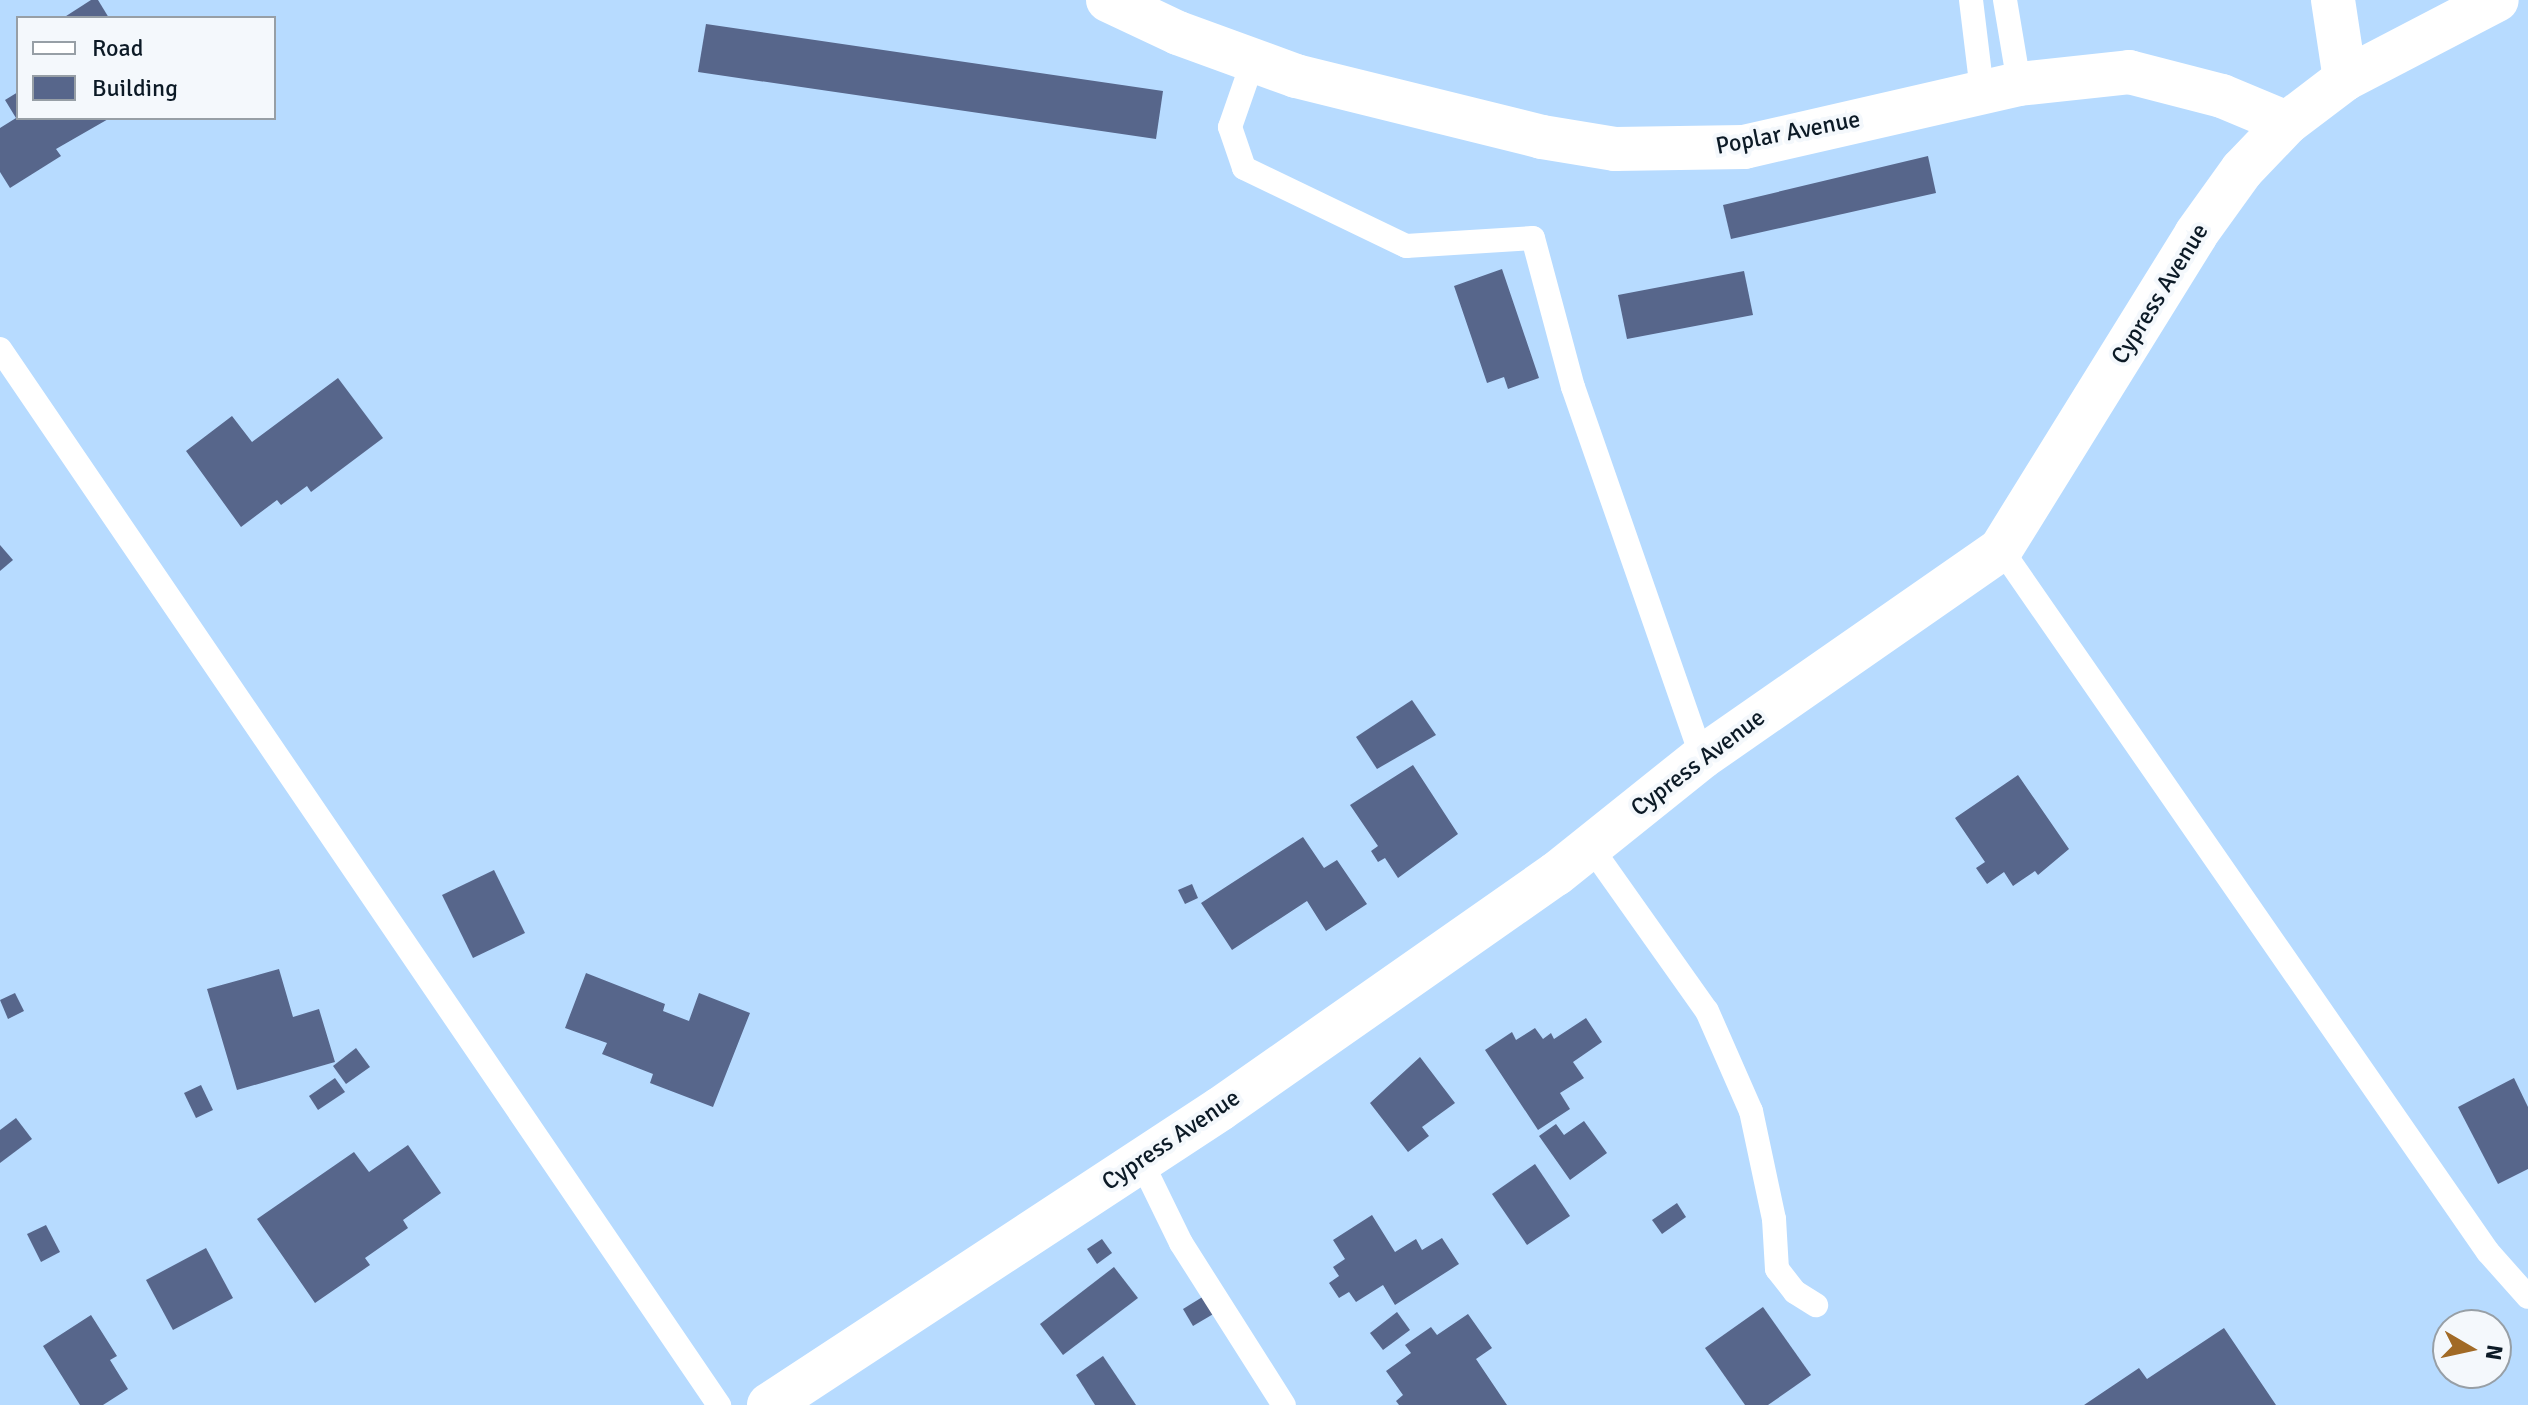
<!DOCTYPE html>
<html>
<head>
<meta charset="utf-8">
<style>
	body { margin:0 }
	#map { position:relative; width:2528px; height:1405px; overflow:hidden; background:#b7dbff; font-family:Signika,sans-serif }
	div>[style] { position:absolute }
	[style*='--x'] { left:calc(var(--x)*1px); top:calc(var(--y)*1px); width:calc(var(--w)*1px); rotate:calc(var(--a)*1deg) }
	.building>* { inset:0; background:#57668b }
	.service>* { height:24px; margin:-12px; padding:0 12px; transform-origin:12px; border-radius:12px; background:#fff }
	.minor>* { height:44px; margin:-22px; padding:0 22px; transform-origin:22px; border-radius:22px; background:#fff }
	span { translate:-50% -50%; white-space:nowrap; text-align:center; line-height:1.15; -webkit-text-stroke:8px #f4f8fc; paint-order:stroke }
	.street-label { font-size:24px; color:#0c1a26 }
	.legend { position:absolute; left:16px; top:16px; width:260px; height:104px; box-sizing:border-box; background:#f4f8fc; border:2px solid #979fa6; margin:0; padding:10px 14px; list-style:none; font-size:24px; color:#0c1a26 }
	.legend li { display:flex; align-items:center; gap:16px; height:40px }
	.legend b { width:40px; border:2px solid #979fa6 }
	.north { position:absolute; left:2432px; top:1309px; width:80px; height:80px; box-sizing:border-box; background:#f4f8fc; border:2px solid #979fa6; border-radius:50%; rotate:99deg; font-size:22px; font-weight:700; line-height:32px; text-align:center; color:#0c1a26 }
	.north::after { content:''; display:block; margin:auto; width:28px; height:36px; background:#a16a26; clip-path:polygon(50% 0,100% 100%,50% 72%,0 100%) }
</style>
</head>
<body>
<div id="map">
	<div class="building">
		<div style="clip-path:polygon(91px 0,98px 0,109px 18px,63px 18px)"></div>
		<div style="clip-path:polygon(706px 24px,1163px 91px,1156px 139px,698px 72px)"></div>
		<div style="clip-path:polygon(18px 92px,18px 118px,110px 118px,56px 149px,61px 156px,10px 188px,0 172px,0 128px,16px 118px,5px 100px)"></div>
		<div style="clip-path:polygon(1928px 156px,1936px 193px,1731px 239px,1723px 205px)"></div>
		<div style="clip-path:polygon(1502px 269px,1539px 378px,1508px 389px,1504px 377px,1487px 383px,1454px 286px)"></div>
		<div style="clip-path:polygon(1744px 271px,1753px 315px,1627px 339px,1618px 295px)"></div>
		<div style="clip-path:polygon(338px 378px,383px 438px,311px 492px,307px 486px,281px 505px,277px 500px,241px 527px,186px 451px,232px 416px,252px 442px)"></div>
		<div style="clip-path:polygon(0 545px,13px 560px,0 571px)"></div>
		<div style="clip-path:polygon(1412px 700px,1436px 735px,1377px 769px,1356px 737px)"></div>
		<div style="clip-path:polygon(1413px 765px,1458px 834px,1398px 878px,1385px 858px,1378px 862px,1371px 851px,1378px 846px,1350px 805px)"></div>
		<div style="clip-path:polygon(2018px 775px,2069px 849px,2038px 875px,2035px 871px,2013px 886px,2004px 872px,1987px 884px,1976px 868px,1985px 862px,1955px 818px)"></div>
		<div style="clip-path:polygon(1303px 837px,1324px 868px,1337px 860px,1367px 904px,1326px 931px,1307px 901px,1232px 950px,1201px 903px)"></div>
		<div style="clip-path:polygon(494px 870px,525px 933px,473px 958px,442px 895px)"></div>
		<div style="clip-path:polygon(1192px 884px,1198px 898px,1185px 904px,1178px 890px)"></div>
		<div style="clip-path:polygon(279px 969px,293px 1017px,319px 1009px,335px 1062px,237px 1090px,207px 989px)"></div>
		<div style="clip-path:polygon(586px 973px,665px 1004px,663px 1011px,689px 1021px,699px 993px,750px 1013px,713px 1107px,650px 1083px,653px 1074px,602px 1054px,607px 1043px,565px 1028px)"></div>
		<div style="clip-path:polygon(15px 993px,24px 1011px,8px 1019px,0 1000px)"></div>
		<div style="clip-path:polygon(1586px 1018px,1602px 1042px,1573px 1062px,1584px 1078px,1560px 1093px,1570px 1109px,1538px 1130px,1485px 1050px,1512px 1032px,1516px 1040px,1535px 1028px,1543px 1039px,1551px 1033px,1554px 1039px)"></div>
		<div style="clip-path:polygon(356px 1048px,370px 1067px,346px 1084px,333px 1066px)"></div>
		<div style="clip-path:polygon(1420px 1057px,1455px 1103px,1422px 1127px,1429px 1136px,1408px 1152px,1370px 1103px)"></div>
		<div style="clip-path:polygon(335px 1078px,345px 1092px,318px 1110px,309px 1096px)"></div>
		<div style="clip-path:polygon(2514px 1078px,2528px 1107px,2528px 1169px,2498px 1184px,2458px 1107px)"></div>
		<div style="clip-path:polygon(201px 1085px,213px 1110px,196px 1118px,184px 1093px)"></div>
		<div style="clip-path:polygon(16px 1118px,32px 1139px,0 1163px,0 1130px)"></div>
		<div style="clip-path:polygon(1584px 1121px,1607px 1153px,1570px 1180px,1539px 1136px,1556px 1124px,1564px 1135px)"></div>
		<div style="clip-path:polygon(408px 1145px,441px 1193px,403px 1220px,408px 1228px,365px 1258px,370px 1265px,315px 1303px,257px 1219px,354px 1152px,369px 1172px)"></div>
		<div style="clip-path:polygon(1535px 1164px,1570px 1216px,1527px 1245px,1492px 1194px)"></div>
		<div style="clip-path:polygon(1677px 1203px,1686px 1217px,1662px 1234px,1652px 1220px)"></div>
		<div style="clip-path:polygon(1372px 1215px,1395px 1252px,1416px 1239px,1422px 1250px,1442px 1238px,1459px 1264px,1395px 1305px,1383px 1285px,1356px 1302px,1349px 1292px,1339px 1298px,1329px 1283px,1339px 1276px,1333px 1267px,1345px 1259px,1333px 1240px)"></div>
		<div style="clip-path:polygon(46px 1225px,60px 1252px,41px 1262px,27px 1234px)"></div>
		<div style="clip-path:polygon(1102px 1239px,1112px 1253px,1097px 1264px,1087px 1249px)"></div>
		<div style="clip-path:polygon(206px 1248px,233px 1298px,173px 1330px,146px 1280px)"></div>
		<div style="clip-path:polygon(1114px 1267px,1138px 1298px,1063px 1355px,1040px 1324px)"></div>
		<div style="clip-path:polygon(1204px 1296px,1215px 1313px,1193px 1326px,1183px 1309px)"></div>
		<div style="clip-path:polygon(1763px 1307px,1811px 1375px,1768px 1405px,1745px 1405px,1705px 1348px)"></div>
		<div style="clip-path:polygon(1397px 1312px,1410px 1330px,1383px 1350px,1370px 1333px)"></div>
		<div style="clip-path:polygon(1468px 1314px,1492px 1348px,1476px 1359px,1507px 1405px,1399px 1405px,1396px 1401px,1403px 1395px,1386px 1371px,1411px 1353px,1405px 1345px,1431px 1327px,1437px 1335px)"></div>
		<div style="clip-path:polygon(91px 1315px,117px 1356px,110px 1360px,128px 1389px,103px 1405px,80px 1405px,43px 1346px)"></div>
		<div style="clip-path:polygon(2224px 1328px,2276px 1405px,2084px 1405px,2139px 1368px,2147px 1379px)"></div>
		<div style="clip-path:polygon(1103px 1356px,1136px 1405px,1095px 1405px,1076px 1375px)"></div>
	</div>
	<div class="service">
		<div style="--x:1971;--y:0;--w:92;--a:83.1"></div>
		<div style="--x:2005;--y:0;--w:85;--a:80.5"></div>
		<div style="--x:1253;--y:61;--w:70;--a:109.2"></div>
		<div style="--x:1230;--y:127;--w:43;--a:71.1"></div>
		<div style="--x:1244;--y:168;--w:180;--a:25.7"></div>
		<div style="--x:1406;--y:246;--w:127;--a:-3.6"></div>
		<div style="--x:1533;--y:238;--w:154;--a:75"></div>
		<div style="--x:1573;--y:387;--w:392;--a:70.8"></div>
		<div style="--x:0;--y:349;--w:1278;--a:55.75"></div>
		<div style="--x:2001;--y:549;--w:855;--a:55.29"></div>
		<div style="--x:2488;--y:1252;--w:60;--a:48.4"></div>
		<div style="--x:1590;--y:846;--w:202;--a:54.7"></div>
		<div style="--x:1707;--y:1011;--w:109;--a:66.3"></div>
		<div style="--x:1751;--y:1111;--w:110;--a:78"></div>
		<div style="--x:1774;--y:1219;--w:50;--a:86.6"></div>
		<div style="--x:1777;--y:1269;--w:29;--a:52"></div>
		<div style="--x:1795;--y:1292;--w:25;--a:32"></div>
		<div style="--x:1141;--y:1161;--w:91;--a:64"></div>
		<div style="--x:1181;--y:1243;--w:192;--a:57.6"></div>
	</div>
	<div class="minor">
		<div style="--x:1108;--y:0;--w:77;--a:25.2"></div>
		<div style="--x:1178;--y:33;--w:126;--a:20"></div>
		<div style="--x:1296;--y:76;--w:253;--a:13.9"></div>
		<div style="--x:1542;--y:137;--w:74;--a:9.3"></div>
		<div style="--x:1615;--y:149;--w:129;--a:-0.9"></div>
		<div style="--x:1744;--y:147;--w:282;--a:-12.9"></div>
		<div style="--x:2019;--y:84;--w:111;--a:-6.2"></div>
		<div style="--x:2129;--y:72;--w:96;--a:14.5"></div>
		<div style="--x:2222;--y:96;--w:70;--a:22.6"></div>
		<div style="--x:2333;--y:0;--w:80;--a:81.4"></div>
		<div style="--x:769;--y:1405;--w:539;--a:-33.28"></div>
		<div style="--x:1220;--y:1109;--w:410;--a:-35"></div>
		<div style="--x:1556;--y:874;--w:187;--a:-38.7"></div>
		<div style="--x:1702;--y:757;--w:364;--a:-34.8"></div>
		<div style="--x:2001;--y:549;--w:370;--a:-58.2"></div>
		<div style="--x:2196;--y:234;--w:79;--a:-54.3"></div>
		<div style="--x:2242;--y:170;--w:65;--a:-46.2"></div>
		<div style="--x:2287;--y:123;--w:73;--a:-37.2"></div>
		<div style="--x:2345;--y:79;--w:171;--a:-27.5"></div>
	</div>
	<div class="street-label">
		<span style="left:1788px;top:133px;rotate:-11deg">Poplar Avenue</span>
		<span style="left:2160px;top:294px;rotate:-58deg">Cypress Avenue</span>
		<span style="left:1698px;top:763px;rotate:-37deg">Cypress Avenue</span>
		<span style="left:1171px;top:1140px;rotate:-34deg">Cypress Avenue</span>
	</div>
	<ul class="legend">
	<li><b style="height:10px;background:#fff"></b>Road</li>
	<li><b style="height:22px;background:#57668b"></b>Building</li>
	</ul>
	<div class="north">N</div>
</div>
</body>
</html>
